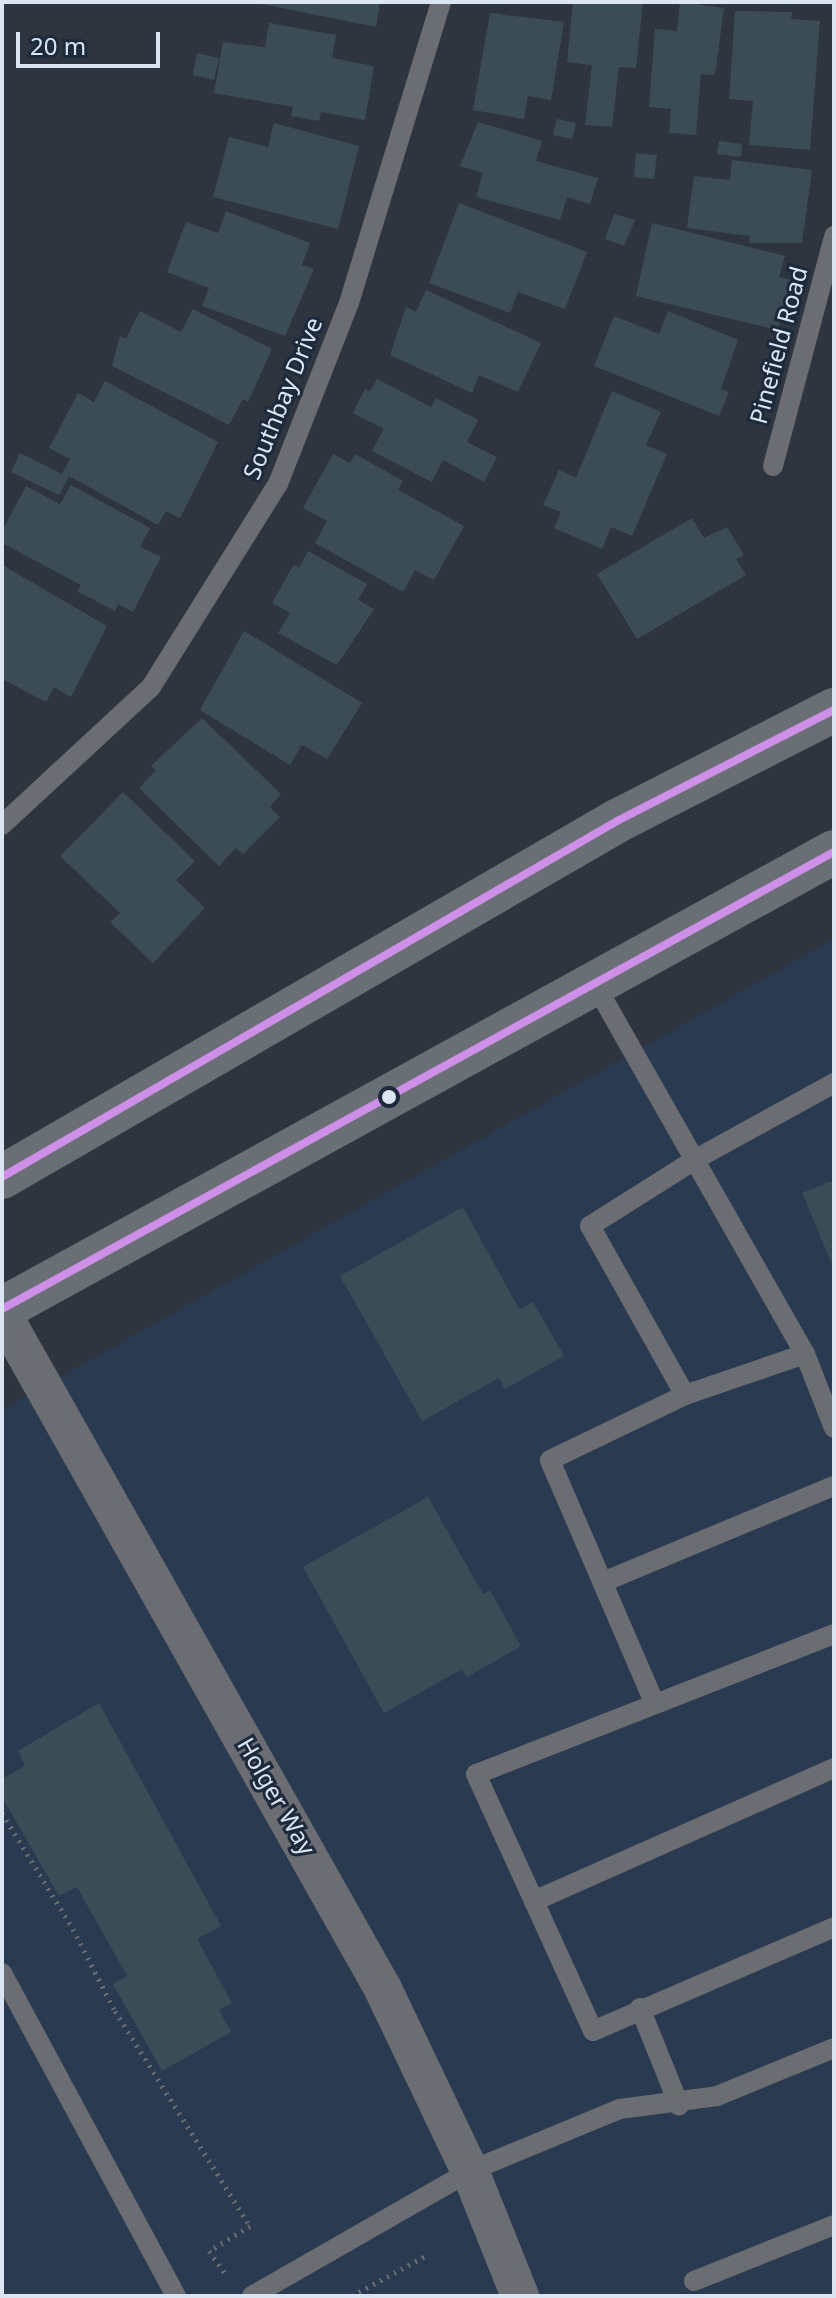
<!DOCTYPE html>
<html>
<head>
<meta charset="utf-8">
<style>
	body { margin:0 }
	#map { position:relative; width:836px; height:2298px; overflow:hidden; background:#2e353f; font-family:"Noto Sans",sans-serif }
	div>[style] { position:absolute }
	[style*='--x'] { left:calc(var(--x)*1px); top:calc(var(--y)*1px); width:calc(var(--w)*1px); rotate:calc(var(--a)*1deg) }
	.built>* { inset:0; background:#2a3b51 }
	.building>* { inset:0; background:#3c4c56 }
	.path>* { height:5px; margin-top:-2.5px; transform-origin:0; background:repeating-linear-gradient(90deg,#6a6d73 0 2px,transparent 0 8px) }
	.service>* { height:20px; margin:-10px; padding:0 10px; transform-origin:10px; border-radius:10px; background:#6b6d72 }
	.minor>* { height:38px; margin:-19px; padding:0 19px; transform-origin:19px; border-radius:19px; background:#6b6d72 }
	.primary>* { height:44px; margin:-22px; padding:0 22px; transform-origin:22px; border-radius:22px; background:#6a6e75 }
	.bus-1>* { height:8px; margin:-4px; padding:0 4px; transform-origin:4px; border-radius:4px; background:#ce8fe9 }
	.dots>* { width:22px; height:22px; translate:-50% -50%; box-sizing:border-box; border:4px solid #1c2a3c; border-radius:50% }
	span { translate:-50% -50%; white-space:nowrap; text-align:center; line-height:1.15; -webkit-text-stroke:6px #1c2a3c; paint-order:stroke }
	.street-label { font-size:24px; color:#dce6f2 }
	.frame { position:absolute; inset:0; border:4px solid #dce6f2; pointer-events:none }
	.scale { position:absolute; left:16px; top:32px; width:144px; height:36px; box-sizing:border-box; border:4px solid #dce6f2; border-top:0; padding-left:10px; font-size:24px; line-height:28px; white-space:nowrap; color:#dce6f2; -webkit-text-stroke:6px #1c2a3c; paint-order:stroke }
</style>
</head>
<body>
<div id="map">
	<div class="built">
		<div style="clip-path:polygon(834px 939px,834px 2296px,2px 2296px,2px 1410px)"></div>
	</div>
	<div class="building">
		<div style="clip-path:polygon(252px 2px,380px 2px,376px 27px)"></div>
		<div style="clip-path:polygon(573px 2px,643px 2px,636px 68px,619px 67px,612px 127px,585px 125px,592px 65px,567px 62px)"></div>
		<div style="clip-path:polygon(680px 2px,724px 8px,715px 75px,701px 74px,696px 135px,669px 133px,671px 109px,649px 107px,655px 29px,677px 31px)"></div>
		<div style="clip-path:polygon(735px 11px,792px 12px,791px 19px,820px 21px,810px 150px,749px 145px,753px 101px,729px 99px)"></div>
		<div style="clip-path:polygon(490px 13px,564px 22px,551px 100px,528px 96px,524px 119px,473px 110px)"></div>
		<div style="clip-path:polygon(269px 23px,336px 35px,332px 58px,374px 66px,365px 120px,321px 112px,319px 121px,291px 116px,293px 107px,214px 93px,223px 42px,265px 47px)"></div>
		<div style="clip-path:polygon(197px 53px,219px 58px,214px 80px,193px 75px)"></div>
		<div style="clip-path:polygon(557px 119px,576px 123px,572px 139px,553px 135px)"></div>
		<div style="clip-path:polygon(478px 122px,542px 141px,536px 161px,598px 178px,590px 204px,567px 197px,560px 220px,476px 197px,483px 173px,460px 166px)"></div>
		<div style="clip-path:polygon(274px 123px,359px 146px,338px 229px,213px 197px,229px 137px,268px 147px)"></div>
		<div style="clip-path:polygon(719px 141px,742px 144px,741px 157px,717px 154px)"></div>
		<div style="clip-path:polygon(636px 153px,657px 155px,654px 179px,634px 177px)"></div>
		<div style="clip-path:polygon(732px 160px,812px 170px,802px 243px,749px 243px,750px 236px,687px 228px,694px 176px,730px 180px)"></div>
		<div style="clip-path:polygon(459px 203px,587px 252px,565px 309px,518px 292px,510px 313px,429px 283px)"></div>
		<div style="clip-path:polygon(226px 211px,310px 243px,302px 265px,314px 269px,285px 336px,202px 306px,209px 288px,167px 272px,186px 222px,218px 233px)"></div>
		<div style="clip-path:polygon(614px 214px,635px 220px,624px 246px,605px 239px)"></div>
		<div style="clip-path:polygon(652px 223px,785px 256px,779px 277px,790px 280px,778px 330px,636px 296px)"></div>
		<div style="clip-path:polygon(426px 290px,541px 343px,518px 392px,479px 375px,472px 393px,390px 355px,406px 307px,416px 312px)"></div>
		<div style="clip-path:polygon(193px 309px,272px 349px,248px 402px,243px 399px,229px 425px,112px 366px,120px 336px,126px 339px,140px 311px,181px 332px)"></div>
		<div style="clip-path:polygon(668px 311px,738px 340px,721px 389px,729px 392px,719px 416px,594px 366px,614px 316px,659px 334px)"></div>
		<div style="clip-path:polygon(377px 379px,431px 407px,436px 398px,478px 420px,467px 442px,497px 457px,484px 482px,443px 460px,432px 482px,372px 451px,384px 429px,353px 413px,365px 389px,370px 391px)"></div>
		<div style="clip-path:polygon(105px 381px,218px 442px,180px 518px,166px 511px,158px 525px,69px 476px,59px 495px,11px 472px,20px 453px,62px 474px,70px 459px,49px 448px,78px 393px,94px 402px)"></div>
		<div style="clip-path:polygon(612px 391px,661px 412px,646px 445px,667px 454px,632px 536px,611px 527px,602px 549px,554px 528px,561px 512px,543px 505px,559px 470px,576px 478px)"></div>
		<div style="clip-path:polygon(333px 454px,350px 463px,355px 454px,403px 481px,398px 490px,464px 526px,434px 580px,415px 570px,403px 592px,315px 543px,327px 521px,303px 508px)"></div>
		<div style="clip-path:polygon(71px 485px,150px 528px,140px 547px,161px 557px,133px 612px,118px 604px,115px 611px,77px 591px,81px 585px,2px 543px,2px 531px,26px 486px,60px 504px)"></div>
		<div style="clip-path:polygon(692px 518px,704px 538px,727px 527px,744px 555px,736px 559px,746px 575px,637px 639px,597px 574px)"></div>
		<div style="clip-path:polygon(308px 551px,367px 584px,358px 600px,374px 609px,337px 665px,278px 633px,290px 613px,272px 603px,294px 564px,299px 568px)"></div>
		<div style="clip-path:polygon(4px 566px,107px 626px,71px 697px,54px 687px,46px 702px,2px 679px)"></div>
		<div style="clip-path:polygon(244px 631px,362px 703px,327px 759px,302px 745px,290px 765px,200px 710px)"></div>
		<div style="clip-path:polygon(202px 718px,281px 794px,270px 807px,280px 817px,243px 854px,236px 848px,219px 866px,139px 788px,156px 770px,151px 766px)"></div>
		<div style="clip-path:polygon(123px 792px,195px 861px,176px 880px,205px 908px,153px 963px,110px 922px,120px 913px,60px 856px)"></div>
		<div style="clip-path:polygon(834px 1180px,834px 1269px,802px 1193px)"></div>
		<div style="clip-path:polygon(463px 1207px,519px 1309px,533px 1302px,564px 1356px,505px 1389px,499px 1378px,422px 1421px,340px 1276px)"></div>
		<div style="clip-path:polygon(428px 1497px,483px 1594px,490px 1590px,521px 1646px,467px 1677px,462px 1669px,384px 1713px,303px 1567px)"></div>
		<div style="clip-path:polygon(99px 1703px,221px 1926px,197px 1939px,232px 2003px,219px 2010px,231px 2032px,162px 2071px,113px 1984px,127px 1976px,77px 1887px,59px 1896px,2px 1797px,2px 1779px,25px 1766px,18px 1751px)"></div>
	</div>
	<div class="path">
		<div style="--x:2;--y:1813;--w:136;--a:58.5"></div>
		<div style="--x:73;--y:1929;--w:92;--a:62.9"></div>
		<div style="--x:115;--y:2011;--w:254;--a:57.9"></div>
		<div style="--x:250;--y:2226;--w:48;--a:148.6"></div>
		<div style="--x:209;--y:2251;--w:26;--a:54"></div>
		<div style="--x:352;--y:2296;--w:83;--a:-28.7"></div>
	</div>
	<div class="service">
		<div style="--x:773;--y:466;--w:238;--a:-75.1"></div>
		<div style="--x:2;--y:825;--w:203;--a:-42.8"></div>
		<div style="--x:151;--y:687;--w:239;--a:-58"></div>
		<div style="--x:278;--y:484;--w:194;--a:-68.6"></div>
		<div style="--x:349;--y:303;--w:315;--a:-73"></div>
		<div style="--x:593;--y:981;--w:429;--a:60.4"></div>
		<div style="--x:805;--y:1354;--w:79;--a:68.6"></div>
		<div style="--x:685;--y:1395;--w:194;--a:-119.3"></div>
		<div style="--x:590;--y:1226;--w:125;--a:-32.3"></div>
		<div style="--x:696;--y:1159;--w:158;--a:-28.8"></div>
		<div style="--x:603;--y:1582;--w:250;--a:-22.6"></div>
		<div style="--x:834;--y:1634;--w:384;--a:158.6"></div>
		<div style="--x:476;--y:1774;--w:282;--a:65.5"></div>
		<div style="--x:593;--y:2031;--w:262;--a:-23.3"></div>
		<div style="--x:654;--y:1702;--w:263;--a:-113.3"></div>
		<div style="--x:550;--y:1460;--w:150;--a:-25.7"></div>
		<div style="--x:685;--y:1395;--w:127;--a:-18.9"></div>
		<div style="--x:534;--y:1901;--w:328;--a:-23.9"></div>
		<div style="--x:2;--y:1973;--w:367;--a:61.7"></div>
		<div style="--x:640;--y:2008;--w:105;--a:68.1"></div>
		<div style="--x:694;--y:2281;--w:151;--a:-21.8"></div>
		<div style="--x:252;--y:2296;--w:251;--a:-29.8"></div>
		<div style="--x:470;--y:2171;--w:162;--a:-22.5"></div>
		<div style="--x:620;--y:2109;--w:98;--a:-7.6"></div>
		<div style="--x:717;--y:2096;--w:126;--a:-22.3"></div>
	</div>
	<div class="minor">
		<div style="--x:2;--y:1313;--w:776;--a:60.59"></div>
		<div style="--x:383;--y:1989;--w:202;--a:64.5"></div>
		<div style="--x:470;--y:2171;--w:135;--a:68.2"></div>
	</div>
	<div class="primary">
		<div style="--x:2;--y:1177;--w:711;--a:-30.06"></div>
		<div style="--x:617;--y:821;--w:244;--a:-27.1"></div>
		<div style="--x:2;--y:1309;--w:949;--a:-28.78"></div>
	</div>
	<div class="bus-1">
		<div style="--x:2;--y:1177;--w:711;--a:-30.06"></div>
		<div style="--x:617;--y:821;--w:244;--a:-27.1"></div>
		<div style="--x:2;--y:1309;--w:949;--a:-28.78"></div>
	</div>
	<div class="dots">
		<div style="left:389px;top:1097px;background:#dce6f2"></div>
	</div>
	<div class="street-label">
		<span style="left:778px;top:345px;rotate:-75deg">Pinefield Road</span>
		<span style="left:282px;top:398px;rotate:-68deg">Southbay Drive</span>
		<span style="left:277px;top:1796px;rotate:60deg">Holger Way</span>
	</div>
	<div class="frame"></div>
	<div class="scale">20 m</div>
</div>
</body>
</html>
